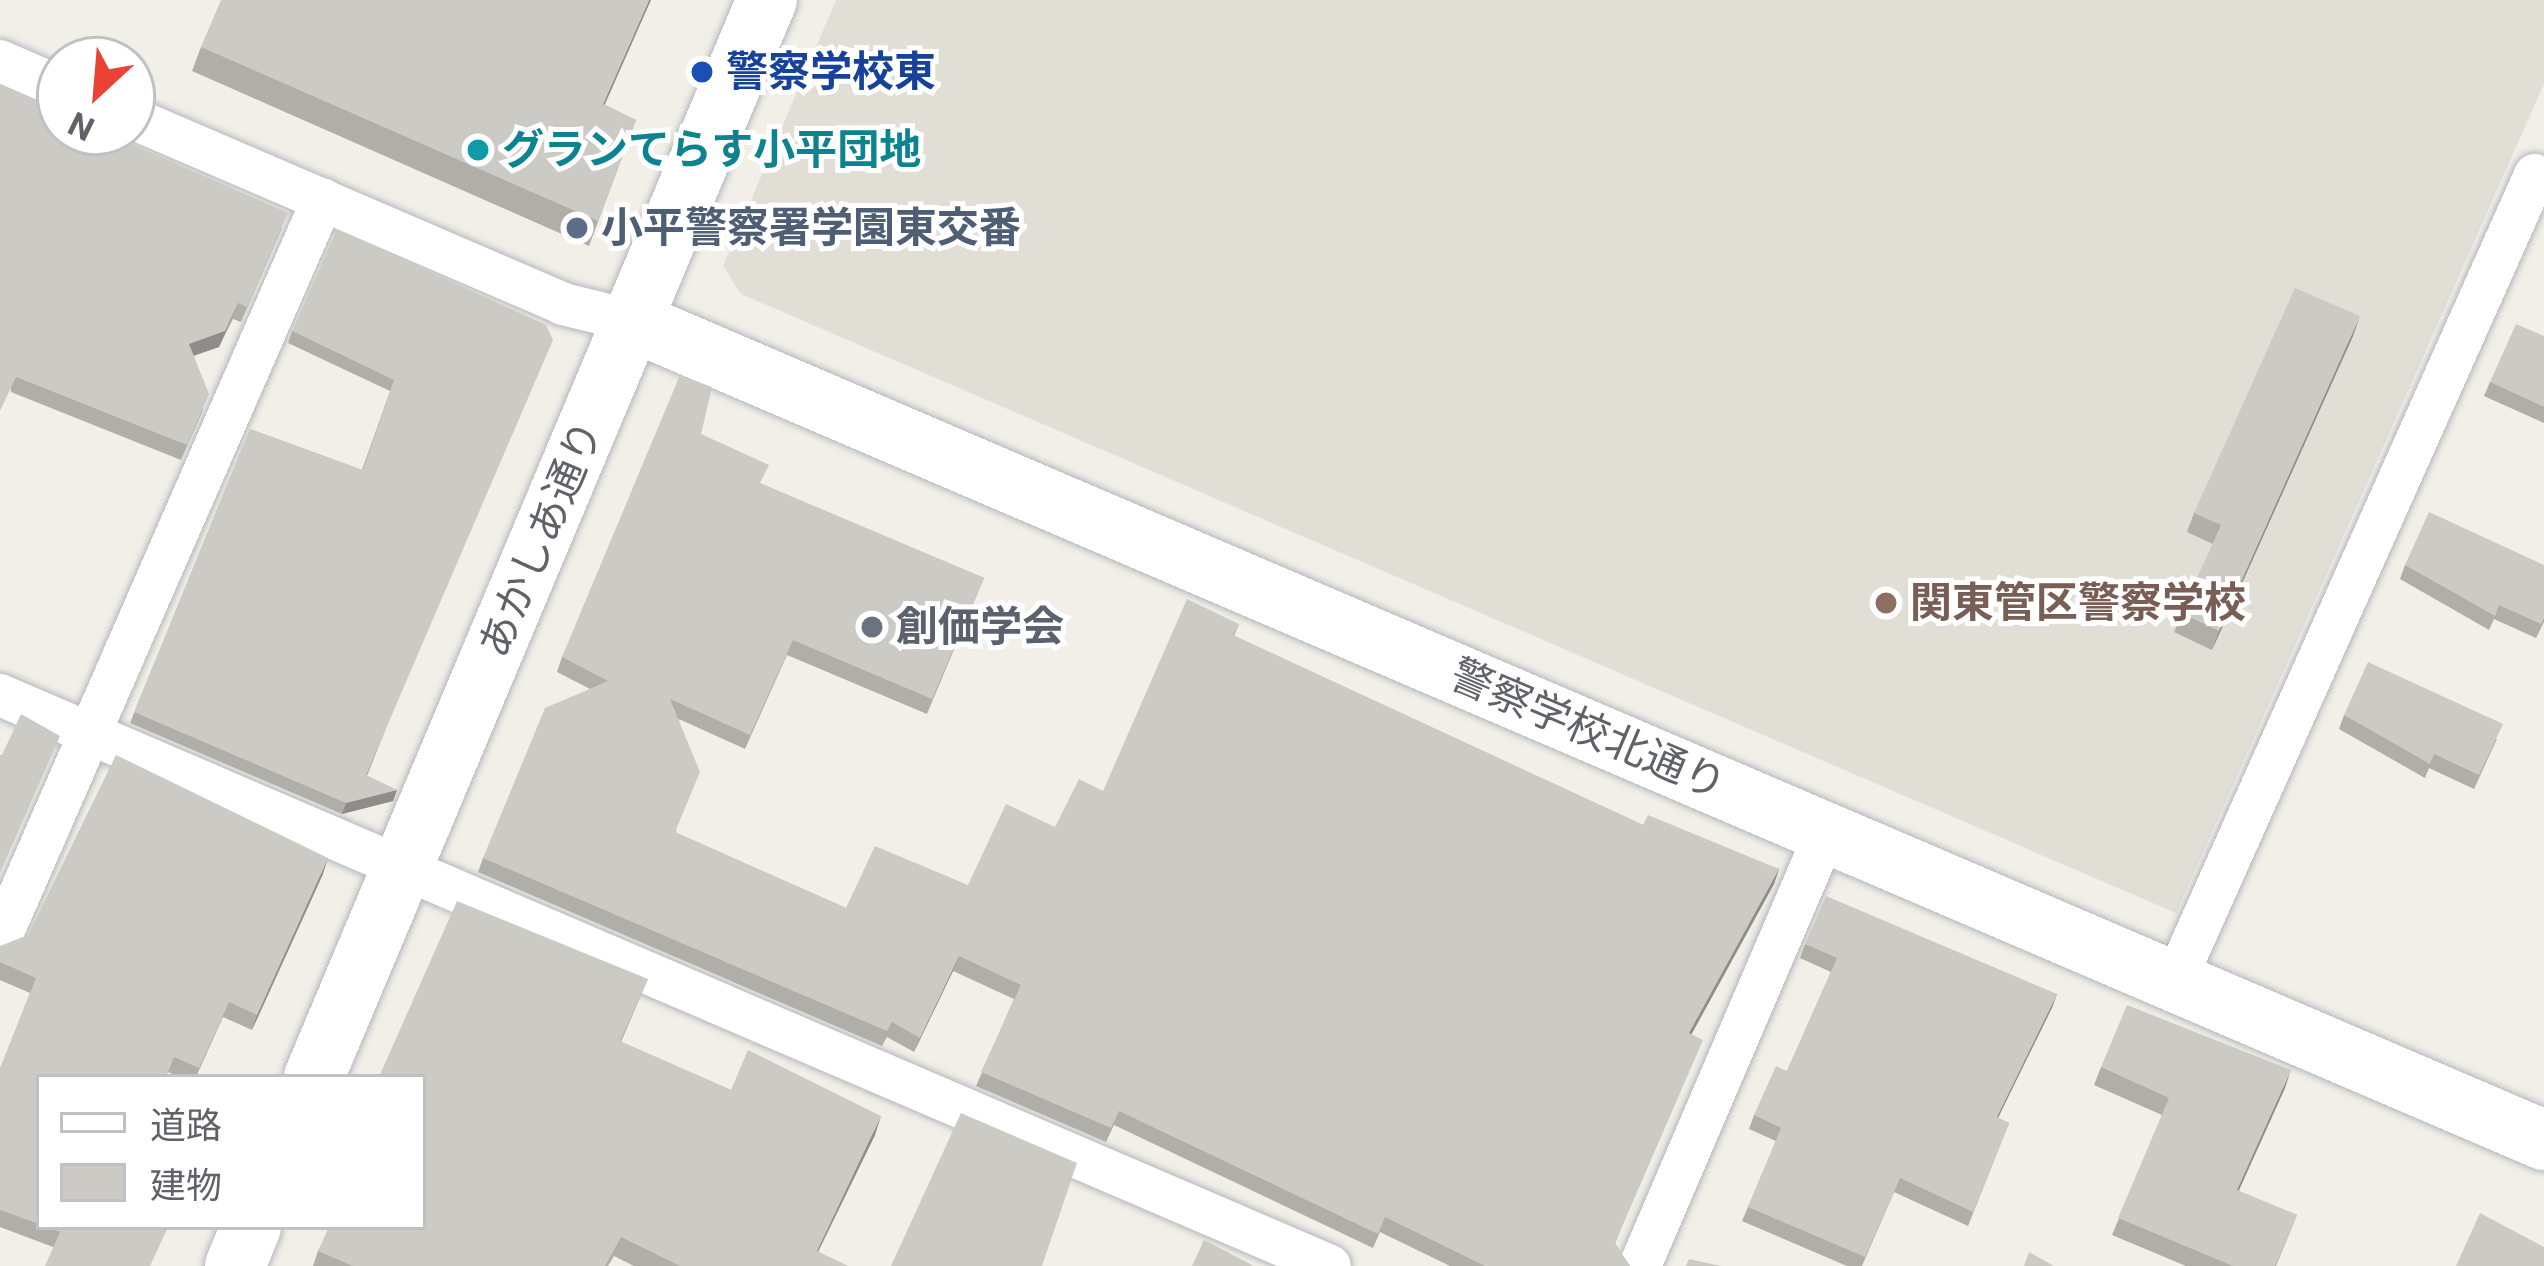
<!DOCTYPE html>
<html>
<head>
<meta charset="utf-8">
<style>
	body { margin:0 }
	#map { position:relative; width:2544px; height:1266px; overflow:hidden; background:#f1efe8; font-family:Roboto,"Noto Sans JP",sans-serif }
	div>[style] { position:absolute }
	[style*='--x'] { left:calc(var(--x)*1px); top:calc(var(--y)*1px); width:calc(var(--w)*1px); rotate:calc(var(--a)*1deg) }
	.education>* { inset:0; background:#e1ded6 }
	.roads { filter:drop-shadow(0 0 3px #b5b8bc) drop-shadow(0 0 3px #b5b8bc) }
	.street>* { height:42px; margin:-21px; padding:0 21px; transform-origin:21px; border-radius:21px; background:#fff }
	.secondary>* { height:60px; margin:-30px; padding:0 30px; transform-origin:30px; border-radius:30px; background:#fff }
	.wall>* { inset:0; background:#afaea9 }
	.shaded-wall>* { inset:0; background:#8f8d8a }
	.building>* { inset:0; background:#cccac5 }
	.dots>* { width:33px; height:33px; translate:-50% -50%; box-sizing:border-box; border:6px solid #fff; border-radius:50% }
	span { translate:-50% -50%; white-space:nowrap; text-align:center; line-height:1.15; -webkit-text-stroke:10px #fff; paint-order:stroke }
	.transit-label { font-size:42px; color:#164399; font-weight:700 }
	.left { translate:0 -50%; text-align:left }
	.culture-label { font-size:42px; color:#0d838f; font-weight:700 }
	.service-label { font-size:42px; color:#4e5e75; font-weight:700 }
	.street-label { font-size:42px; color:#5f6368 }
	.education-label { font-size:42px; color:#785e54; font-weight:700 }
	.worship-label { font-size:42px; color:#5b616d; font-weight:700 }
	.legend { position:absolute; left:36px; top:1074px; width:390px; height:156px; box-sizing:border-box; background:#fff; border:3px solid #bfc1c3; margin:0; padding:15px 21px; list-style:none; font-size:36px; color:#5f6368 }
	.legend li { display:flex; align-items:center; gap:24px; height:60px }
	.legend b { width:60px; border:3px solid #bfc1c3 }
	.north { position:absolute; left:36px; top:36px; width:120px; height:120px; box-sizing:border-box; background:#fff; border:3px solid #bfc1c3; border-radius:50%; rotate:206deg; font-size:33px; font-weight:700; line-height:48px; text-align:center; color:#5f6368 }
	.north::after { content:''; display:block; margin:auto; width:42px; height:54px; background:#ea4335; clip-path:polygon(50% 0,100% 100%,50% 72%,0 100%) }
</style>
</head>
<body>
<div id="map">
	<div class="education">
		<div style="clip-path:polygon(836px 0,2544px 0,2544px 84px,2176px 913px,741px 294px,723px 266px)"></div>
	</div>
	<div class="roads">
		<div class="street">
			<div style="--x:0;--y:61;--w:65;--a:23.4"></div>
			<div style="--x:132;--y:118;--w:469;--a:23.3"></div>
			<div style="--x:563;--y:304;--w:71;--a:13.8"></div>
			<div style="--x:0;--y:695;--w:1447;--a:23.23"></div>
			<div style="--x:0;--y:939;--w:807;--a:-66.42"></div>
			<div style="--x:2175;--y:981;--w:883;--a:-65.93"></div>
			<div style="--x:1640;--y:1266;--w:472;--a:-66.8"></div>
		</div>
		<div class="secondary">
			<div style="--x:632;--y:321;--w:2080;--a:23.19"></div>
			<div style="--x:314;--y:1077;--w:1168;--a:-67.19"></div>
			<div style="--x:235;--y:1266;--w:42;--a:-67.7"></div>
		</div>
	</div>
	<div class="wall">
		<div style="clip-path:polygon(201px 47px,605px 105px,636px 120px,589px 246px,192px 71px)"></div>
		<div style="clip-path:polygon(0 86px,282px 228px,241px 322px,233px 319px,219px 347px,194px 356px,203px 410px,181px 460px,11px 392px)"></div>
		<div style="clip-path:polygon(546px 325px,367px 776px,397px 790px,393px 801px,342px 814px,130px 723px,250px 429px,362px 470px,390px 391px,288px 343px,292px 331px)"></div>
		<div style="clip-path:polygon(2353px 336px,2212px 650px,2174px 632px,2213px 544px,2187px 532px,2194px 513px)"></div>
		<div style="clip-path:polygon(2544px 336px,2544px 423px,2484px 396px,2490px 382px)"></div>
		<div style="clip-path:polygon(701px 434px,761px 484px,984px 578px,927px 714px,787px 655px,745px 749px,679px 719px,676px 833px,846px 908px,968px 885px,1055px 827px,1103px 791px,1239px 624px,1234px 636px,1643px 825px,1779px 869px,1774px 884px,1691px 1034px,1615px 1244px,1630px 1266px,1450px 1266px,1380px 1232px,1373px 1248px,1114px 1125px,1106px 1142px,976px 1086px,1014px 999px,953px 971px,914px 1052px,887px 1037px,882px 1046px,478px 872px,483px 858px,590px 689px,557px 672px,562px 657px)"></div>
		<div style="clip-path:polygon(2405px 565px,2544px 565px,2544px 622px,2536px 638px,2494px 619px,2489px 630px,2400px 579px)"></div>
		<div style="clip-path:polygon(2344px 715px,2497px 739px,2474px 789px,2429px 768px,2425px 778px,2339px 729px)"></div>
		<div style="clip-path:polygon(323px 874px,252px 1030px,223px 1017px,196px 1077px,179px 1077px,168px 1072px,39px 1077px,39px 1227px,170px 1227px,53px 1247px,0 1227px,0 1069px,30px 993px,0 980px,0 946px)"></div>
		<div style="clip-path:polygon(1805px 944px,2057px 994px,1998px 1118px,2009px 1123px,1968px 1226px,1894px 1192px,1862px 1266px,1847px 1266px,1742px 1221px,1776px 1141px,1749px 1129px,1754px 1115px,1787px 1071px,1831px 972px,1800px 958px)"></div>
		<div style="clip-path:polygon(648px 979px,621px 1042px,731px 1090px,875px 1135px,818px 1252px,848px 1266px,634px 1266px,614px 1256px,608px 1266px,313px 1266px,318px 1251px)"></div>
		<div style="clip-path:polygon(2101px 1067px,2285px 1088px,2238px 1191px,2297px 1215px,2276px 1266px,2186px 1266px,2112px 1235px,2162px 1115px,2094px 1085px)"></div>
	</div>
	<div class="shaded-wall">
		<div style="clip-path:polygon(649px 0,651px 0,594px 129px,603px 104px)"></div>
		<div style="clip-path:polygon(238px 303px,219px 347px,183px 359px,189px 344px)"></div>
		<div style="clip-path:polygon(2360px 316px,2353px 336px,2212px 650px,2219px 631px)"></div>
		<div style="clip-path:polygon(397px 790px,393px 801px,342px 814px,346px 803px)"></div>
		<div style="clip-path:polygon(328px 858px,323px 874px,252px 1030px,257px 1015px)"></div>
		<div style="clip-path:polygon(1779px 869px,1774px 884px,1684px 1048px,1689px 1033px)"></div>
		<div style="clip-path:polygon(959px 956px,953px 971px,914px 1052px,920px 1038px)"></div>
		<div style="clip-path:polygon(2057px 994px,2052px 1008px,1991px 1132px,1997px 1117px)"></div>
		<div style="clip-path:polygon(2291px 1070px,2285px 1088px,2231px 1208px,2237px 1190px)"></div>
		<div style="clip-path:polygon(881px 1116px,875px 1135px,811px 1266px,817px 1251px)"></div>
	</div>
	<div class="building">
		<div style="clip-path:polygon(221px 0,649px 0,603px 104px,636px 120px,598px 221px,201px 47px)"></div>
		<div style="clip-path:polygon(0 86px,60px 112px,60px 132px,105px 132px,288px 213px,247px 307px,238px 303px,225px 331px,189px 344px,209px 394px,187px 445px,16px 377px,0 411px)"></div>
		<div style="clip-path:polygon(337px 229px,546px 325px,553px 340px,366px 775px,397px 790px,346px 803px,134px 712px,250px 429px,363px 470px,394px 380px,292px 331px)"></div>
		<div style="clip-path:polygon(2295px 288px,2360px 316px,2219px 631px,2181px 613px,2221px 525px,2194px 513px)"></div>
		<div style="clip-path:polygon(2516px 324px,2544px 336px,2544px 407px,2490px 382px)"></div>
		<div style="clip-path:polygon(680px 375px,712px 387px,701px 434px,769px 465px,760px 483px,984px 578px,932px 699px,793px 640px,750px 735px,670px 699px,700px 772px,675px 832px,846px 908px,875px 846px,968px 885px,1006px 804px,1055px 827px,1079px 779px,1103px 791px,1187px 599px,1239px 624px,1233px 635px,1643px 825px,1648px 815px,1779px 869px,1689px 1033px,1703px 1040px,1615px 1243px,1630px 1266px,1485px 1266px,1385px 1217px,1378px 1234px,1119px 1111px,1111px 1128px,981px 1072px,1021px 985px,959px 956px,920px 1038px,892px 1022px,887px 1031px,483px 858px,545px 708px,608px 681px,562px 657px)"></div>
		<div style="clip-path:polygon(2429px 512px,2544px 565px,2544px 618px,2541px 624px,2499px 605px,2495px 616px,2405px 565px)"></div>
		<div style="clip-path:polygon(2368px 662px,2503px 724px,2479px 775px,2434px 754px,2430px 764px,2344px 715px)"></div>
		<div style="clip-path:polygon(21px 714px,60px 736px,0 873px,0 755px,2px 755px)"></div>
		<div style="clip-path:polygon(116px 755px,328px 858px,257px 1015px,229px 1002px,199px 1068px,174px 1057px,166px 1077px,39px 1077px,39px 1224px,0 1210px,0 1069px,36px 978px,0 962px,0 946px,28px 935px)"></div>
		<div style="clip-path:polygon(1826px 896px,2057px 994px,1997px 1117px,2009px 1123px,1973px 1212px,1900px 1178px,1865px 1257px,1748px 1207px,1781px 1128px,1754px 1115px,1776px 1066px,1787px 1071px,1837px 958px,1805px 944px)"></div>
		<div style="clip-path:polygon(457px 901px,648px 979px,620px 1041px,731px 1090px,748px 1050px,881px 1116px,817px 1251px,848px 1266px,680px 1266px,621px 1237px,605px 1266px,353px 1266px,318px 1251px,329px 1227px,423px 1227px,423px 1077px,379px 1077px)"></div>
		<div style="clip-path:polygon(2127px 1005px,2291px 1070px,2237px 1190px,2297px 1215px,2275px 1266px,2233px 1266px,2118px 1218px,2169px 1098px,2101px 1067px)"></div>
		<div style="clip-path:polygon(961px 1113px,1077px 1163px,1042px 1266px,891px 1266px)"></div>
		<div style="clip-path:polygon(2480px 1213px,2544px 1247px,2544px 1266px,2456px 1266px)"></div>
		<div style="clip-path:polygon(46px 1227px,168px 1227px,150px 1266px,45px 1266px,60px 1232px)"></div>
		<div style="clip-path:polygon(1204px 1240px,1254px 1266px,1192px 1266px)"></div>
		<div style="clip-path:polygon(2029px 1252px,2054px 1266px,2024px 1266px)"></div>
		<div style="clip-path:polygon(1689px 1259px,1721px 1266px,1686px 1266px)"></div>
	</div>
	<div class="dots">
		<div style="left:702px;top:72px;background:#1a4fb4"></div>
		<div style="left:478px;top:150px;background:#0f9aa8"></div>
		<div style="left:577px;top:228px;background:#5c6f8a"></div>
		<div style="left:1886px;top:603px;background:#8d6e63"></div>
		<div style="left:872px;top:627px;background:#6b7280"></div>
	</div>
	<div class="transit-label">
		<span class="left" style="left:726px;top:72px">警察学校東</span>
	</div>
	<div class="culture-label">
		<span class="left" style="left:502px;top:150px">グランてらす小平団地</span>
	</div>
	<div class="service-label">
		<span class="left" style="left:601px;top:228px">小平警察署学園東交番</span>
	</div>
	<div class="street-label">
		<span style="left:541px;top:539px;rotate:-67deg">あかしあ通り</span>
		<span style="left:1588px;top:730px;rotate:23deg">警察学校北通り</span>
	</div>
	<div class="education-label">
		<span class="left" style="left:1910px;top:603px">関東管区警察学校</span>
	</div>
	<div class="worship-label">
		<span class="left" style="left:896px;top:627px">創価学会</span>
	</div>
	<ul class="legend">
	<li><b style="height:15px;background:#fff"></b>道路</li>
	<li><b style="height:33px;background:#cccac5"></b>建物</li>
	</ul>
	<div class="north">N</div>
</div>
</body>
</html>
